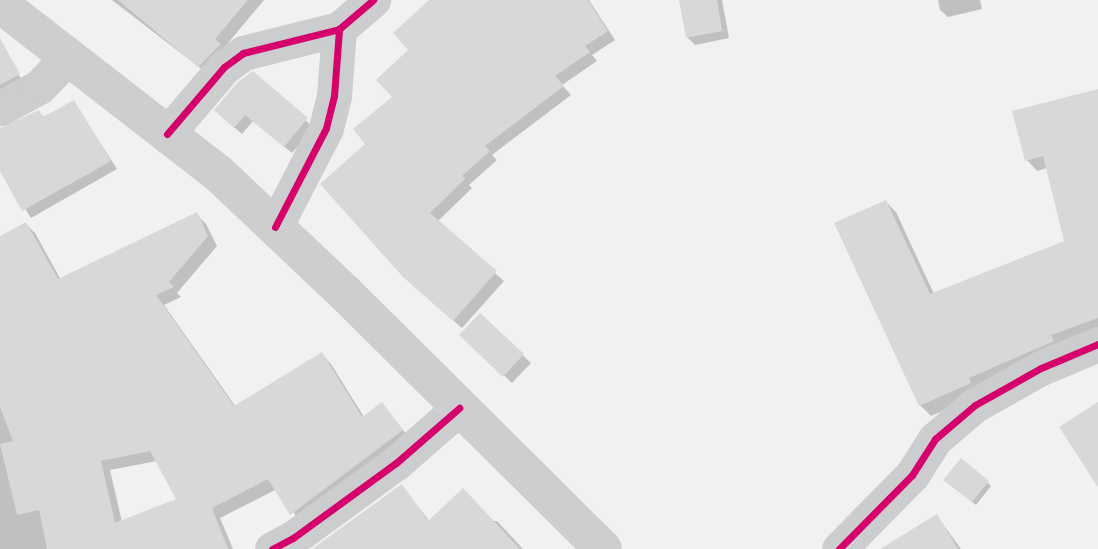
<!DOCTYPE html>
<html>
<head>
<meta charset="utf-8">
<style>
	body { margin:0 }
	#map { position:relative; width:1098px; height:549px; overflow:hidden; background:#f1f1f1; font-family:"Archivo Narrow",sans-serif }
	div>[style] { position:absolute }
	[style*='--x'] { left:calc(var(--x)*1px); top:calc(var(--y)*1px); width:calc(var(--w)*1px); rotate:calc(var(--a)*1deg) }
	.shadow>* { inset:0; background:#0003 }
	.building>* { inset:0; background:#d7d8d9 }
	.street>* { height:35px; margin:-17.5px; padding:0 17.5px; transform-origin:17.5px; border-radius:17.5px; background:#cbcdcf }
	.secondary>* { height:38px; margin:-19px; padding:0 19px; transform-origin:19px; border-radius:19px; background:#ccced0 }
	.cycleway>* { height:7px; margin:-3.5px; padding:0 3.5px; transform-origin:3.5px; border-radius:3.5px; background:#d6006c }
	span { translate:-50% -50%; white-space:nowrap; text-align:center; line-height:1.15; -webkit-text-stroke:5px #fff; paint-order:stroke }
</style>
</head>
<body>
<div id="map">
	<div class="shadow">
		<div style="clip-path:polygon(112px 0,264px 0,223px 49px,208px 74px)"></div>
		<div style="clip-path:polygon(432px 0,589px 0,615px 40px,592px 55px,597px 61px,562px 85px,571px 95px,492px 155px,497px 160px,469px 185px,472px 188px,437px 222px,504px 281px,462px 328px,413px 285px,367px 144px,394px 97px)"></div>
		<div style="clip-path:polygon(680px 0,722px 0,729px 38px,695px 45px,687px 37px)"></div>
		<div style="clip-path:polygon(938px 0,980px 0,982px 9px,948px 17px,940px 10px)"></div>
		<div style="clip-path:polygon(0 56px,25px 82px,0 98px)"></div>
		<div style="clip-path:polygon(253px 74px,314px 128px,292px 153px,253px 121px,242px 134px,223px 118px)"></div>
		<div style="clip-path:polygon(1098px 91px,1098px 332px,980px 394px,931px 416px,920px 405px,886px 202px,896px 212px,934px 294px,1066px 242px,1047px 168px,1037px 171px,1027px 160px)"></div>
		<div style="clip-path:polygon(74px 102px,117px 169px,31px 218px,0 169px,0 130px,39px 112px,45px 118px)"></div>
		<div style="clip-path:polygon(evenodd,196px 214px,206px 224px,217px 246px,177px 293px,181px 297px,164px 305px,236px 407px,322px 354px,331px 364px,364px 417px,382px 404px,411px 440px,301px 523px,277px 489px,220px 518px,233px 549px,0 549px,0 238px,26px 224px,35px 233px,61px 280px,196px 214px,157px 461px,178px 499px,122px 522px,110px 470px,157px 461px)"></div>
		<div style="clip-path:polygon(480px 315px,531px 363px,512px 383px,461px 335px)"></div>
		<div style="clip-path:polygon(987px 482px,991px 486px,976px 505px,949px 484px)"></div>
		<div style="clip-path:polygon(402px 486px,430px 522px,497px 521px,523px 549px,323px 549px)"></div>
		<div style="clip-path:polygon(937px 516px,961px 549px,883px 549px)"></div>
	</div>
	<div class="building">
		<div style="clip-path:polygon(118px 0,248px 0,215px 39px,221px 44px,198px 67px)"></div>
		<div style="clip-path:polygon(429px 0,588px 0,608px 31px,585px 46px,590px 52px,555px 76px,564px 86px,485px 146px,490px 151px,462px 176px,465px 179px,430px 213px,497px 271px,453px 321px,403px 277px,320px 184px,365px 144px,353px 129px,392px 97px,376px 80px,408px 50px,393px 33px)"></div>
		<div style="clip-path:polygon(679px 0,717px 0,722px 31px,686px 38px)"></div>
		<div style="clip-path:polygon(0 38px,20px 74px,0 85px)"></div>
		<div style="clip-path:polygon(253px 71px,308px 118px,284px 147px,245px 115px,234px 128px,214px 110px,238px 82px)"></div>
		<div style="clip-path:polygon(1098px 89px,1098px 318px,1051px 335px,1054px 341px,969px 378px,971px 383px,919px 406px,834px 223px,886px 200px,930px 294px,1064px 241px,1043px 156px,1025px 161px,1012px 111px)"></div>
		<div style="clip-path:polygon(74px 100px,111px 161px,22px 211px,0 171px,0 128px,39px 110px,43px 117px)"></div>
		<div style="clip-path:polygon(evenodd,197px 212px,208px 236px,169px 282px,174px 287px,156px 295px,234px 406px,322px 352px,362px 417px,382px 402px,403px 430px,290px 515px,268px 479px,212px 508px,228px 549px,47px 549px,39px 510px,17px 515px,0 444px,13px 441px,0 407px,0 236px,26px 222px,58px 279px,197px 212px,150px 451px,176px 499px,115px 523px,101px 461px,150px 451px)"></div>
		<div style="clip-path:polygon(480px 313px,524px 354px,503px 377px,459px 335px)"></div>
		<div style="clip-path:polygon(1098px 402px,1098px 487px,1059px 427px)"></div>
		<div style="clip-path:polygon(961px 458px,989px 481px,972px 502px,943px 480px)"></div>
		<div style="clip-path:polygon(402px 484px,428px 521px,463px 488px,520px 549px,312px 549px)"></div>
		<div style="clip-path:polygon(937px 514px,958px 549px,880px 549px)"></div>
	</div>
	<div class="street">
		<div style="--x:0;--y:108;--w:44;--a:-28.3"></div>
		<div style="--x:39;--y:87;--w:42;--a:-46"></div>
		<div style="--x:167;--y:134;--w:88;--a:-49.6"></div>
		<div style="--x:224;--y:67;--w:24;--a:-36"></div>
		<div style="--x:243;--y:53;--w:99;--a:-14"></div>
		<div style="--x:339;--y:29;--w:45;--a:-40.5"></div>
		<div style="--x:275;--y:227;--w:111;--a:-62.7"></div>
		<div style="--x:326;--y:128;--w:33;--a:-76"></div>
		<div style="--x:334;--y:96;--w:67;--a:-85.7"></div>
		<div style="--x:272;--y:549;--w:24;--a:-28"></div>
		<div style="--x:293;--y:538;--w:127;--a:-36.1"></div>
		<div style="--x:396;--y:463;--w:84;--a:-41.1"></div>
		<div style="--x:839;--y:549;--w:104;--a:-45.4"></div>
		<div style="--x:912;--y:475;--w:43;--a:-57.4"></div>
		<div style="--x:935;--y:439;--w:52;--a:-40.4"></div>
		<div style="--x:975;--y:405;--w:76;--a:-29.3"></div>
		<div style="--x:1041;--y:368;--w:62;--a:-22.8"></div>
	</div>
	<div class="secondary">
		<div style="--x:0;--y:4;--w:276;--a:37.8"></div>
		<div style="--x:218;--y:173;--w:176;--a:43.4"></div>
		<div style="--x:346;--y:294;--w:362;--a:44.8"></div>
	</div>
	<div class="cycleway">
		<div style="--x:167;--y:134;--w:88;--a:-49.6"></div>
		<div style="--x:224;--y:67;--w:24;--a:-36"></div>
		<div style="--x:243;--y:53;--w:99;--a:-14"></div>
		<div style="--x:339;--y:29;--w:45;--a:-40.5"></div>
		<div style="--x:275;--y:227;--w:111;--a:-62.7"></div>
		<div style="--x:326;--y:128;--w:33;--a:-76"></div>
		<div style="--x:334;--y:96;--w:67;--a:-85.7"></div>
		<div style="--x:272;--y:549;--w:24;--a:-28"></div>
		<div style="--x:293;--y:538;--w:127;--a:-36.1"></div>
		<div style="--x:396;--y:463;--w:84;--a:-41.1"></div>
		<div style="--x:839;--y:549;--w:104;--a:-45.4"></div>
		<div style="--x:912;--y:475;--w:43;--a:-57.4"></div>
		<div style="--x:935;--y:439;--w:52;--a:-40.4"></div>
		<div style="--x:975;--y:405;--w:76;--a:-29.3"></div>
		<div style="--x:1041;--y:368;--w:62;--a:-22.8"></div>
	</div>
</div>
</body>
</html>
